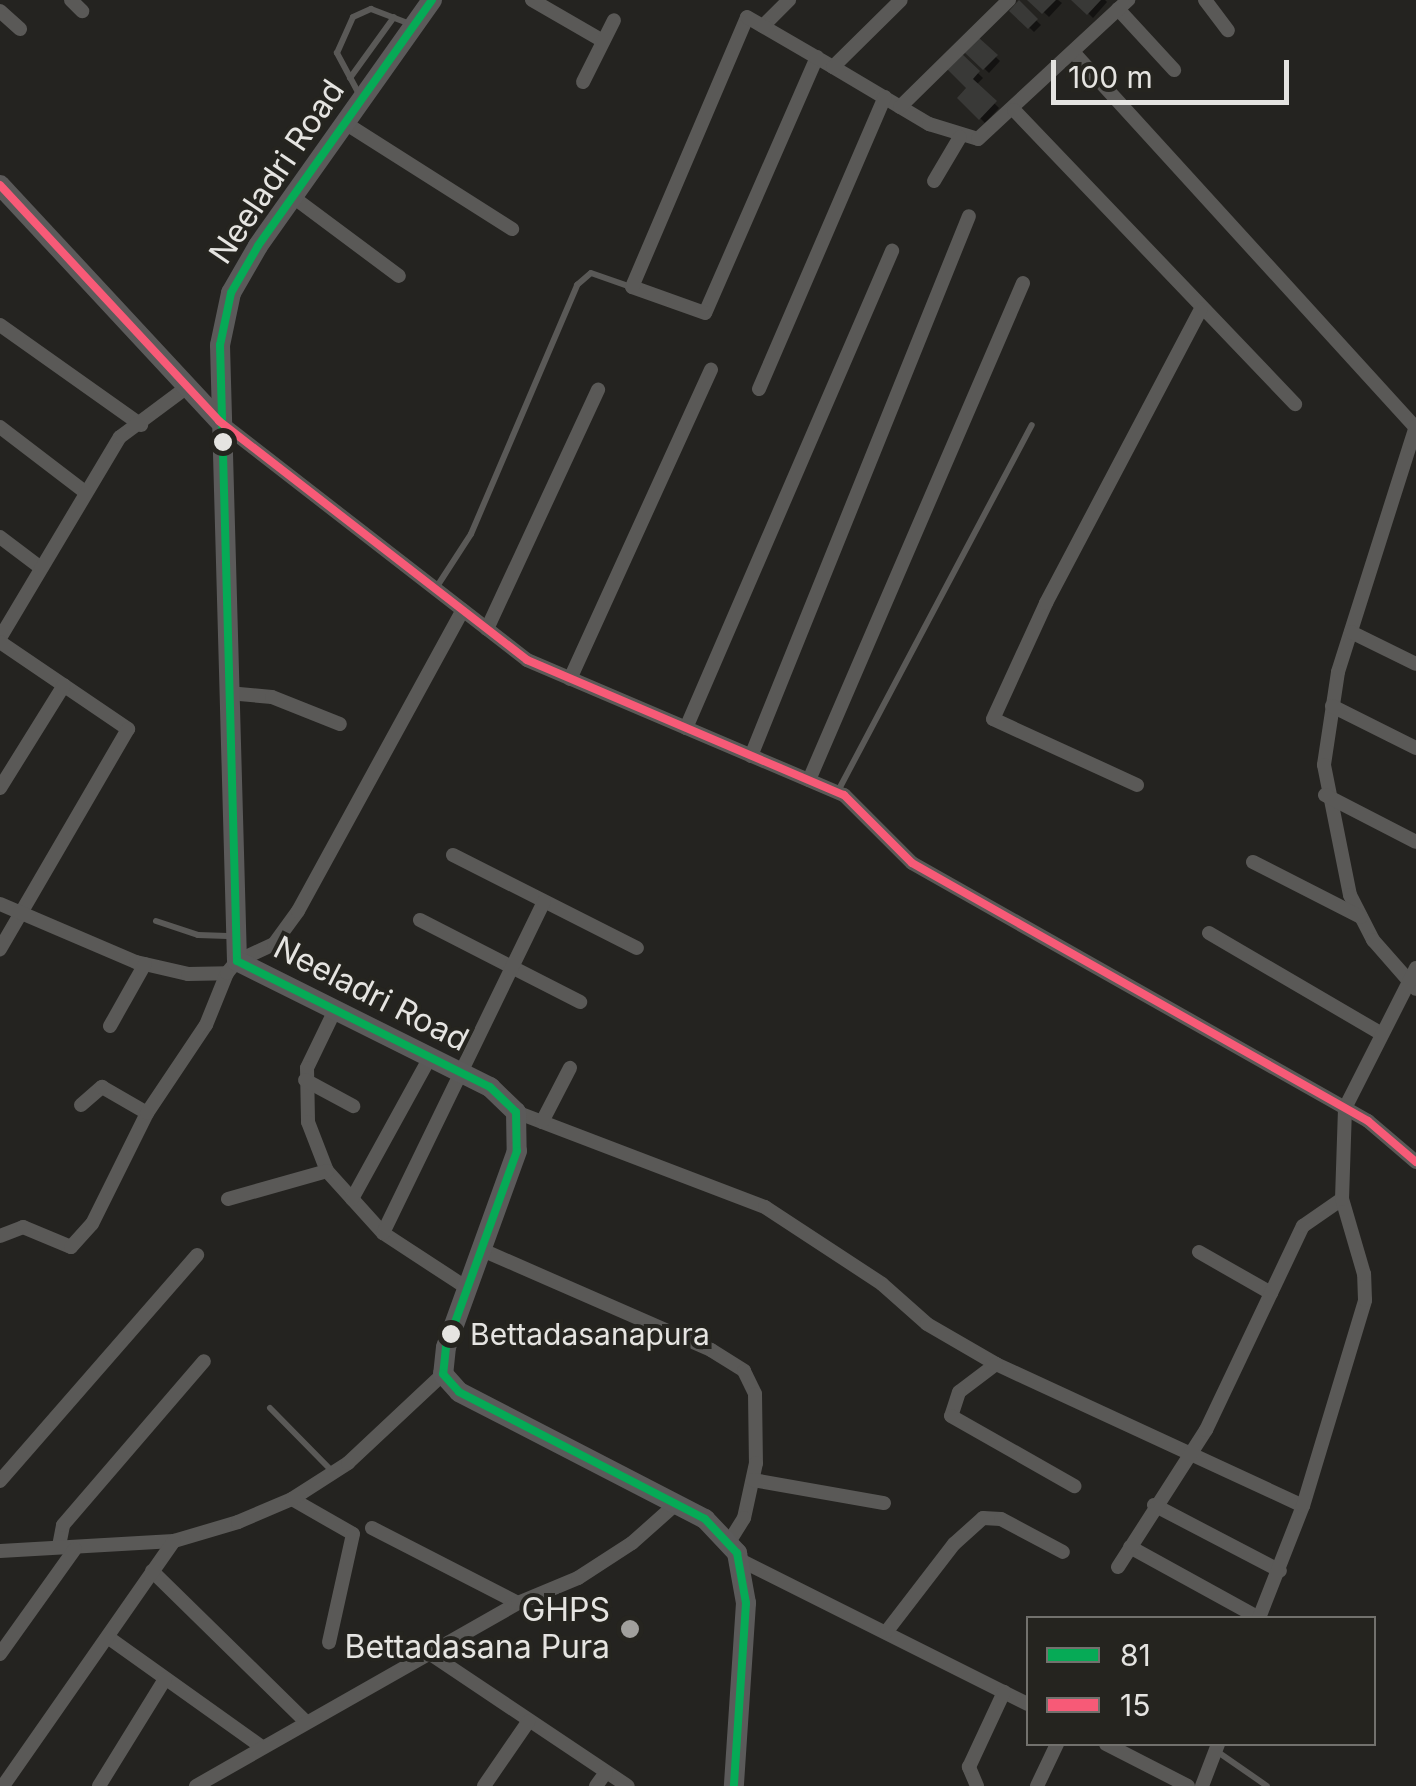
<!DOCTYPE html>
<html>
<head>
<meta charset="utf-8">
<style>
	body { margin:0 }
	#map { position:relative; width:1416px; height:1786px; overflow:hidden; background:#242320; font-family:Inter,sans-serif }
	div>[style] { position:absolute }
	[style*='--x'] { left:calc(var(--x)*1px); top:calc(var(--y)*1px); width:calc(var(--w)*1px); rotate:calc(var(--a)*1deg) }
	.shadow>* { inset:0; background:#0007 }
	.building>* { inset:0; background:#393937 }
	.lane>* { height:6px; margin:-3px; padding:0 3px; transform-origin:3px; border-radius:3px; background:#5a5957 }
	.street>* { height:14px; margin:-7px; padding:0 7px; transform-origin:7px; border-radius:7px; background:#5a5957 }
	.secondary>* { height:20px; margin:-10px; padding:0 10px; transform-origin:10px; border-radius:10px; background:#5b5a5a }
	.bus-1>* { height:8px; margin:-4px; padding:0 4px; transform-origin:4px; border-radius:4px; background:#06aa56 }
	.bus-2>* { height:8px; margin:-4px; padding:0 4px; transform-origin:4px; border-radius:4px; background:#f75a77 }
	.dots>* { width:28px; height:28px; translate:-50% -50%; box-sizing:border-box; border:5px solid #25241f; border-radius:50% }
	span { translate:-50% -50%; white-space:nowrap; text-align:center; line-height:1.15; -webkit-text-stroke:8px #25241f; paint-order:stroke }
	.bus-label { font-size:30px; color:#e5e4e1 }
	.left { translate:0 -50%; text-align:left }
	.street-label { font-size:32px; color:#e5e4e1 }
	.poi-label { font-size:32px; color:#e5e4e1 }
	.right { translate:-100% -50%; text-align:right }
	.legend { position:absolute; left:1026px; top:1616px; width:350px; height:130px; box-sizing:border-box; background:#25241f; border:2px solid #72716d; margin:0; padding:12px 18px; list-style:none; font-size:30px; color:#e5e4e1 }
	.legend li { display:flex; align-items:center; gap:20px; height:50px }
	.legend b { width:50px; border:2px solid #72716d }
	.scale { position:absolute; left:1051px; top:60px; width:238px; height:45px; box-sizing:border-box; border:5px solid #e5e4e1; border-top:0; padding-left:12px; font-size:30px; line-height:35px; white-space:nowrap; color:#e5e4e1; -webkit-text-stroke:8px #25241f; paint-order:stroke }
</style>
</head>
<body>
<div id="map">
	<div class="shadow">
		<div style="clip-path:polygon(1031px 0,1058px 0,1062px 3px,1049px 17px)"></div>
		<div style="clip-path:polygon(1075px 0,1105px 0,1107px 2px,1093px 18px)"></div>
		<div style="clip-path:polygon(1019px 4px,1041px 25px,1034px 32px,1012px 11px)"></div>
		<div style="clip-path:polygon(978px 40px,1000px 61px,989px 73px,967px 52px)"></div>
		<div style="clip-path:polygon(961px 57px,983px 78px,976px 85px,999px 108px,985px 123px,960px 98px,970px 88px)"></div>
	</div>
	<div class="building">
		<div style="clip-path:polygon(1019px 0,1038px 19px,1028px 29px,1009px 11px)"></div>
		<div style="clip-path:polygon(1027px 0,1056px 0,1042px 14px)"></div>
		<div style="clip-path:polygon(1071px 0,1101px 0,1087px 15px)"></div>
		<div style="clip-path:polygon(978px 37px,998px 55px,983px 70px,964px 52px)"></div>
		<div style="clip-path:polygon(961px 53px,980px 71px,973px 79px,997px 101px,979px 120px,957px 98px,966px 88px,947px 69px)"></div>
	</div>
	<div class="lane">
		<div style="--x:350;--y:78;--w:75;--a:-54.2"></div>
		<div style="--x:359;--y:94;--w:47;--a:-118.2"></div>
		<div style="--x:337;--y:53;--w:39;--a:-66"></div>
		<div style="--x:353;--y:17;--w:20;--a:-24"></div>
		<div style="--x:371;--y:9;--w:42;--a:21"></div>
		<div style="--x:436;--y:588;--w:64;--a:-57.1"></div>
		<div style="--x:471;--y:534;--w:271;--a:-66.9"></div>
		<div style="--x:577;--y:285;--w:18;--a:-41"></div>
		<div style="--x:591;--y:273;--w:42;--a:19.3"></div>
		<div style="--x:838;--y:791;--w:414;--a:-62.1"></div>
		<div style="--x:156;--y:921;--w:44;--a:18.4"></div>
		<div style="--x:198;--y:935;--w:37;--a:2"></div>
		<div style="--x:270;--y:1408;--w:88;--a:45.5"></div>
		<div style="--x:1215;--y:1750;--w:63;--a:34.7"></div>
	</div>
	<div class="street">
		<div style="--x:71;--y:0;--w:16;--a:45"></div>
		<div style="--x:532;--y:0;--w:82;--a:30"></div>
		<div style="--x:1205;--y:0;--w:38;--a:53"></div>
		<div style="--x:1118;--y:9;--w:83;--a:47.4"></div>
		<div style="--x:0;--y:11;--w:27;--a:42"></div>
		<div style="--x:763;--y:26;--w:37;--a:-45"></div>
		<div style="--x:1074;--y:53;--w:508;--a:47.64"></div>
		<div style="--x:817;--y:57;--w:279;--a:113.6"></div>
		<div style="--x:705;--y:313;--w:77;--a:-160.4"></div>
		<div style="--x:632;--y:287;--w:293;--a:-66.9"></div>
		<div style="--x:747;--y:17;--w:99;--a:30.2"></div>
		<div style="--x:833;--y:67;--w:112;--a:30.7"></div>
		<div style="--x:929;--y:124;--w:51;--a:17"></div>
		<div style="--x:978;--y:139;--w:205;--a:-42.8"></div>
		<div style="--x:833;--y:67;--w:95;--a:-44.6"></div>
		<div style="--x:583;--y:82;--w:69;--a:-63.4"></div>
		<div style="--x:900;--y:107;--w:153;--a:-44.5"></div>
		<div style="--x:1014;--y:110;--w:407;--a:46.3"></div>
		<div style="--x:345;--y:123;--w:198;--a:32.4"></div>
		<div style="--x:934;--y:181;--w:51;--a:-59.4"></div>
		<div style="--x:293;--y:197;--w:132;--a:36.7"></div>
		<div style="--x:0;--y:325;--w:173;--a:35.3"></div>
		<div style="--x:759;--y:389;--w:318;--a:-66.7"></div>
		<div style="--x:219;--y:421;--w:390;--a:37.8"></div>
		<div style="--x:527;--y:660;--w:345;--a:23.1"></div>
		<div style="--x:844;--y:795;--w:96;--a:45"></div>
		<div style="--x:912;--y:863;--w:524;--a:29.5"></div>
		<div style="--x:1368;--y:1121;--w:63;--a:40.5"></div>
		<div style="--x:1416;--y:426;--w:258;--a:107.6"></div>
		<div style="--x:1338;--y:672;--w:94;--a:98.6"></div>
		<div style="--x:1324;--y:765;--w:133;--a:78.7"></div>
		<div style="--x:1350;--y:895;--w:51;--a:62.9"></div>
		<div style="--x:1373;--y:940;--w:65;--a:48.7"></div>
		<div style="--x:0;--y:427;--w:107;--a:37.4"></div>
		<div style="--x:0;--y:537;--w:51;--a:37.1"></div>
		<div style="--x:487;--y:629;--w:264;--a:-65.1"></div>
		<div style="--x:1351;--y:632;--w:72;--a:26.2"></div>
		<div style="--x:0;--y:638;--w:234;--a:-59.2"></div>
		<div style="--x:120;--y:437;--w:84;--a:-36.7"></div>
		<div style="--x:0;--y:642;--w:155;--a:34.2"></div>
		<div style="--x:128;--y:729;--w:255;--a:120.2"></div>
		<div style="--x:570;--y:679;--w:340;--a:-65.5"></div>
		<div style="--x:228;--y:693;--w:44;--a:5.2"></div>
		<div style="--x:272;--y:697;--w:73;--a:21.7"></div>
		<div style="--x:1332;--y:706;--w:94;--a:26.6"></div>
		<div style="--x:686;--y:728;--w:520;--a:-66.64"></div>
		<div style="--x:751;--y:756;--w:582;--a:-68.02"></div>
		<div style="--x:809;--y:780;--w:541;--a:-66.7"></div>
		<div style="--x:1137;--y:785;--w:158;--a:-155.4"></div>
		<div style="--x:993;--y:719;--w:128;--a:-65.4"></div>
		<div style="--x:1046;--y:603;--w:332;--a:-62.2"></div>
		<div style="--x:0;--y:788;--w:121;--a:-58.1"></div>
		<div style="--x:1325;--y:795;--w:102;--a:27.3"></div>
		<div style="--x:453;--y:855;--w:206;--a:26.8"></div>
		<div style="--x:1253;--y:862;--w:121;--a:27"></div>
		<div style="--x:0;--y:904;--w:148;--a:23.1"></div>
		<div style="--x:136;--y:962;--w:53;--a:13"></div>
		<div style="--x:188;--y:974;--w:39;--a:-1"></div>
		<div style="--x:420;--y:920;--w:180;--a:27.1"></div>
		<div style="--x:1209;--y:933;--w:200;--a:30.3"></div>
		<div style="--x:335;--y:1010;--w:64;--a:115.8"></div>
		<div style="--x:307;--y:1068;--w:54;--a:88.9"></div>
		<div style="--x:308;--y:1122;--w:53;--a:68.8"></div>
		<div style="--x:327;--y:1171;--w:84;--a:47.9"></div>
		<div style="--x:110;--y:1026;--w:71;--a:-60.6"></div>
		<div style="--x:305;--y:1080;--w:55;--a:28.4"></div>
		<div style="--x:81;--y:1105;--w:28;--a:-41"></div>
		<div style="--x:102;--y:1087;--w:52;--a:30"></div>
		<div style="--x:516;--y:1112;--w:267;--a:20.9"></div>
		<div style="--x:765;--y:1207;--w:140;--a:33.3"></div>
		<div style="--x:882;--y:1284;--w:60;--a:41.6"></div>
		<div style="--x:927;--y:1324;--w:80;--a:30.1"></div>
		<div style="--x:996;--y:1364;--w:338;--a:24.8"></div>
		<div style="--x:542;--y:1122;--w:61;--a:-62.6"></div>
		<div style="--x:228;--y:1199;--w:103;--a:-15.8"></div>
		<div style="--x:352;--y:1199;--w:162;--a:-61.2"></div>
		<div style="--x:0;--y:1236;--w:25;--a:-21"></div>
		<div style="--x:23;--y:1227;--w:52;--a:22.6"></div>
		<div style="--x:71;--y:1247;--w:31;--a:-48"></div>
		<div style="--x:92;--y:1224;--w:124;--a:-63.6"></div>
		<div style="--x:147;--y:1113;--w:106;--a:-56.2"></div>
		<div style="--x:206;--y:1025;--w:56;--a:-68"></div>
		<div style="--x:227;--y:973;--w:16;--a:-50"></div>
		<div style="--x:237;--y:961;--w:41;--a:-24.7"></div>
		<div style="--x:274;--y:944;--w:41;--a:-54"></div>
		<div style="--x:298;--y:911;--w:343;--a:-61.3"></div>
		<div style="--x:480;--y:1249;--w:252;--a:23.6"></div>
		<div style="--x:711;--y:1350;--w:39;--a:32"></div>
		<div style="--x:744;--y:1371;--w:25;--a:64"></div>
		<div style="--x:755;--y:1394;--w:69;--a:89.2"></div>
		<div style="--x:756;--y:1463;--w:56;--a:102.3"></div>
		<div style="--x:744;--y:1518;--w:28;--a:122"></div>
		<div style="--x:1199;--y:1252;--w:83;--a:29.7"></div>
		<div style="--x:467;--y:1288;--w:100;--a:-146.8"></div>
		<div style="--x:383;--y:1233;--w:368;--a:-64.1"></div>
		<div style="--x:996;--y:1364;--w:46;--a:142.9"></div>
		<div style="--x:959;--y:1392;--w:25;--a:108"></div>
		<div style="--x:951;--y:1416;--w:142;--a:29.6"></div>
		<div style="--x:753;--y:1480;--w:133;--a:10"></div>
		<div style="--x:0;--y:1481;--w:300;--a:-48.9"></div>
		<div style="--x:292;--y:1499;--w:70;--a:29.8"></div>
		<div style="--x:353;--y:1534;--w:111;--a:102.5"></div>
		<div style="--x:1154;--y:1505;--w:142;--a:27.6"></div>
		<div style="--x:372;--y:1528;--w:164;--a:27.2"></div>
		<div style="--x:59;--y:1546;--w:21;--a:-79"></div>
		<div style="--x:63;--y:1525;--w:216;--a:-49.3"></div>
		<div style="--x:1130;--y:1547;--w:147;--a:28.8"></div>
		<div style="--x:0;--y:1551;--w:174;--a:-3.3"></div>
		<div style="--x:174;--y:1541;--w:67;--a:-16.5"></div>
		<div style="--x:238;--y:1522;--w:59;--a:-23.1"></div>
		<div style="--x:292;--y:1499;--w:67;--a:-32.7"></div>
		<div style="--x:348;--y:1463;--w:130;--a:-43.1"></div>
		<div style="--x:738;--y:1559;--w:324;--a:26.6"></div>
		<div style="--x:1118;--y:1567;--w:163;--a:-57.3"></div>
		<div style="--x:1206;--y:1430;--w:226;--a:-64.6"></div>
		<div style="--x:1303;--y:1226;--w:47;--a:-34.7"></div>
		<div style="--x:152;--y:1571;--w:216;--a:44.4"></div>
		<div style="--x:1259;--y:1618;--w:120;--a:-68.6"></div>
		<div style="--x:1303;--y:1506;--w:215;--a:-73.2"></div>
		<div style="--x:1365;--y:1300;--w:26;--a:-92"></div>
		<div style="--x:1364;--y:1274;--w:78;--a:-106.3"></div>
		<div style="--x:1342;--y:1199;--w:91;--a:-88.1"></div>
		<div style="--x:1345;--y:1108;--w:157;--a:-63.1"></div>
		<div style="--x:887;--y:1631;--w:110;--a:-52.4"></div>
		<div style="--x:954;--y:1544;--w:39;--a:-42"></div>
		<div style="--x:983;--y:1518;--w:18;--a:3"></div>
		<div style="--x:1001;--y:1519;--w:70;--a:28"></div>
		<div style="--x:109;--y:1638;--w:188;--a:35.5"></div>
		<div style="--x:429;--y:1653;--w:239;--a:33.8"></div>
		<div style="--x:0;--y:1654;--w:129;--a:-54.5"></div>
		<div style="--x:1106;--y:1744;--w:92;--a:27.1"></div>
		<div style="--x:3;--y:1786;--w:299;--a:-55.1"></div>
		<div style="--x:99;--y:1786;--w:126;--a:-58.3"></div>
		<div style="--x:196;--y:1786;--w:370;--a:-29.6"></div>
		<div style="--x:518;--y:1603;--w:65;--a:-22.6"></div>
		<div style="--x:578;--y:1578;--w:64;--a:-32.9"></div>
		<div style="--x:632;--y:1543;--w:59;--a:-41.6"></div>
		<div style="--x:484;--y:1786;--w:78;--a:-55.5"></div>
		<div style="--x:596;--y:1786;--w:17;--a:-54"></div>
		<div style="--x:977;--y:1786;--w:21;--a:-113"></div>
		<div style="--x:969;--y:1767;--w:83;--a:-65"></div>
		<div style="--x:1037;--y:1786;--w:47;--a:-64.5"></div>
		<div style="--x:1202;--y:1786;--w:45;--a:-69.1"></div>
	</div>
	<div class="secondary">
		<div style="--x:432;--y:0;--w:301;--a:125.3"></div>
		<div style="--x:258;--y:246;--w:54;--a:119.9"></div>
		<div style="--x:231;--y:293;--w:53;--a:101.9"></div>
		<div style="--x:220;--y:345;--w:616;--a:88.42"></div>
		<div style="--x:237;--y:961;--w:283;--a:26.5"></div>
		<div style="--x:490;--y:1087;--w:36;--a:44"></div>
		<div style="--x:516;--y:1112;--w:39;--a:89"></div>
		<div style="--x:517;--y:1151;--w:208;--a:109.9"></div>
		<div style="--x:446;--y:1347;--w:27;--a:96"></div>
		<div style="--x:443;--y:1374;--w:24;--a:48"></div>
		<div style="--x:459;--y:1392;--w:277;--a:27.3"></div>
		<div style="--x:705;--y:1519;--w:47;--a:46.7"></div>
		<div style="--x:737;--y:1553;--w:51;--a:79.8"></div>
		<div style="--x:746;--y:1603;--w:183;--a:93.8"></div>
		<div style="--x:0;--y:185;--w:322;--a:47.1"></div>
	</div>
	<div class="bus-1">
		<div style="--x:432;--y:0;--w:301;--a:125.3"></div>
		<div style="--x:258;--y:246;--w:54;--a:119.9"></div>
		<div style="--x:231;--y:293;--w:53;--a:101.9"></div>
		<div style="--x:220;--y:345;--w:616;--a:88.42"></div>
		<div style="--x:237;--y:961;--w:283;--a:26.5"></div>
		<div style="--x:490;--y:1087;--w:36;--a:44"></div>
		<div style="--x:516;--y:1112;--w:39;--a:89"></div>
		<div style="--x:517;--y:1151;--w:208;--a:109.9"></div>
		<div style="--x:446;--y:1347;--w:27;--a:96"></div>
		<div style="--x:443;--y:1374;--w:24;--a:48"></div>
		<div style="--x:459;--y:1392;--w:277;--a:27.3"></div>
		<div style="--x:705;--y:1519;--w:47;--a:46.7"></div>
		<div style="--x:737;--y:1553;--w:51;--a:79.8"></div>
		<div style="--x:746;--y:1603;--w:183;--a:93.8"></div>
	</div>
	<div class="bus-2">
		<div style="--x:0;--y:185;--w:322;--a:47.1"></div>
		<div style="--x:219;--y:421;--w:390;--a:37.8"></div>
		<div style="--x:527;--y:660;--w:345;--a:23.1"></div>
		<div style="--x:844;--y:795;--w:96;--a:45"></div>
		<div style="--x:912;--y:863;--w:524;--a:29.5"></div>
		<div style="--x:1368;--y:1121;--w:63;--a:40.5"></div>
	</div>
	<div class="dots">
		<div style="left:223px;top:442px;background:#e5e4e1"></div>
		<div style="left:451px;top:1334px;background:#e5e4e1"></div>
		<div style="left:630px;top:1629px;background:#a1a09d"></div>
	</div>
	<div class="bus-label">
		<span class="left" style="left:470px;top:1334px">Bettadasanapura</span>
	</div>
	<div class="street-label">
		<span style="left:277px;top:172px;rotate:-56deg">Neeladri Road</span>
		<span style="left:371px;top:994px;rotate:27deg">Neeladri Road</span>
	</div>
	<div class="poi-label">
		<span class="right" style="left:610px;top:1629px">GHPS<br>Bettadasana Pura</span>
	</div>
	<ul class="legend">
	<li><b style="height:12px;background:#06aa56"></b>81</li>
	<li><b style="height:12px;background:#f75a77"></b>15</li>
	</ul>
	<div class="scale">100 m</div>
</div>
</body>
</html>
